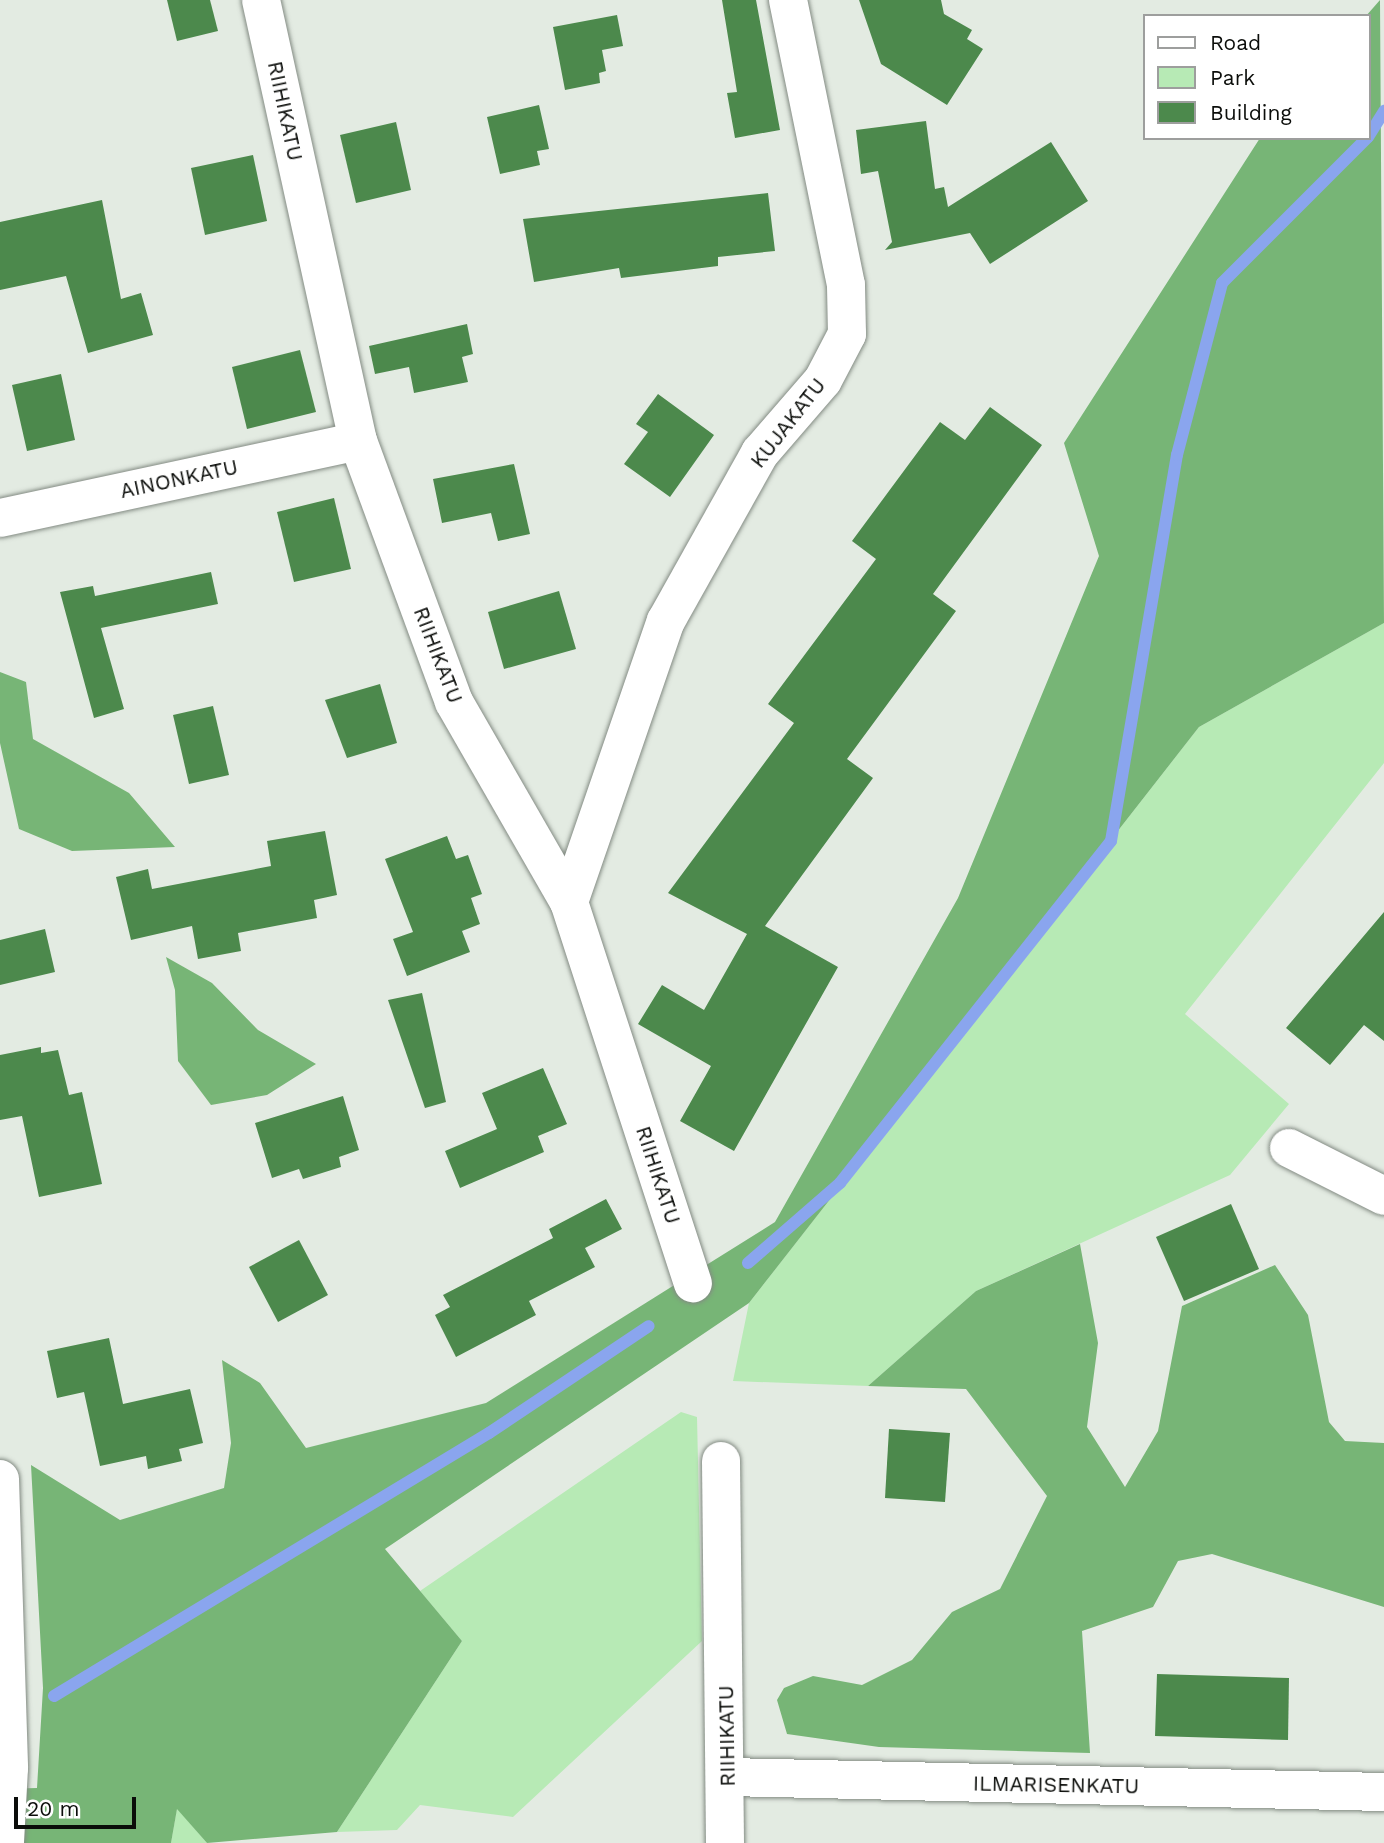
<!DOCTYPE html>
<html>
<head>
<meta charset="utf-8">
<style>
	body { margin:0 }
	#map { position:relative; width:1384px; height:1843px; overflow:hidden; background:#e3ebe2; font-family:"Work Sans",sans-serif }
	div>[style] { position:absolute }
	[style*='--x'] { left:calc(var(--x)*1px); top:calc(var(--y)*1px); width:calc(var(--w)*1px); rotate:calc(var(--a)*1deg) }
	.green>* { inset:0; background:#b7eab5 }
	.forest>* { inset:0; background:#77b576 }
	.stream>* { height:12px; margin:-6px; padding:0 6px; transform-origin:6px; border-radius:6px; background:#8aa5ee }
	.building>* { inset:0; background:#4c894c }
	.roads { filter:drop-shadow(0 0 2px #838b83) drop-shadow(0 0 2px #838b83) }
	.minor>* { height:38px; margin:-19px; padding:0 19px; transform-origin:19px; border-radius:19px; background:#fff }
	span { translate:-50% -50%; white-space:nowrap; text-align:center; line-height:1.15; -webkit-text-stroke:7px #fff; paint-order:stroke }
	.street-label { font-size:21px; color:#0b0d0a }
	.legend { position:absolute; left:1143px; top:14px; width:228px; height:126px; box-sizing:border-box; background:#fff; border:2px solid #9d9e9d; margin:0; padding:9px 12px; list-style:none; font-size:21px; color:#0b0d0a }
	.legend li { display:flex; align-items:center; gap:14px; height:35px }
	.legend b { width:35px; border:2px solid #9d9e9d }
	.scale { position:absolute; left:14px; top:1797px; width:122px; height:32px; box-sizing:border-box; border:4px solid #0b0d0a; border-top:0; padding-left:9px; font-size:21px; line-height:24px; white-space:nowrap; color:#0b0d0a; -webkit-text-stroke:5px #fff; paint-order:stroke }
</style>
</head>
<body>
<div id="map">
	<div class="green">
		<div style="clip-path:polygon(1384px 623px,1384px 763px,1185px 1014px,1289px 1104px,1230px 1175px,976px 1291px,868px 1386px,733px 1381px,749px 1303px,1199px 727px)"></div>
		<div style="clip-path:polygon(681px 1412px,697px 1417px,702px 1641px,513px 1817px,420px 1805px,397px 1830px,337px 1832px,462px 1641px,420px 1591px)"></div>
		<div style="clip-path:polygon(177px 1808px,207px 1843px,171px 1843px)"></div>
	</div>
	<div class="forest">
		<div style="clip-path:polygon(1380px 0,1384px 623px,1199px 727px,749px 1303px,385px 1549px,462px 1641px,337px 1832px,207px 1843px,177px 1809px,171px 1843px,0 1843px,0 1789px,37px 1788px,43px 1688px,31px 1465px,120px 1520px,224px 1488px,231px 1443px,222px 1360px,260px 1383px,306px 1448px,486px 1403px,775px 1222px,958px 898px,1099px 556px,1064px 443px,1260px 138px,1368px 138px,1366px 16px)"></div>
		<div style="clip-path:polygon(0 672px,26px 682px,33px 739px,129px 793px,175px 847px,72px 851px,19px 829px,0 743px)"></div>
		<div style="clip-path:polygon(166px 957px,212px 983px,258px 1030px,316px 1064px,267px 1095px,211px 1105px,178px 1061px,175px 990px)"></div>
		<div style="clip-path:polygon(1080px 1244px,1098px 1343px,1087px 1427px,1125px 1487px,1158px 1431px,1182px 1306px,1275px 1265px,1308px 1315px,1329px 1422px,1345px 1441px,1384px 1443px,1384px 1607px,1212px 1554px,1178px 1561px,1153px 1607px,1082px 1631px,1090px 1753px,879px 1747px,787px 1734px,777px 1700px,784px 1688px,813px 1676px,862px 1685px,912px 1660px,952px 1612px,1000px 1589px,1047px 1496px,966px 1389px,868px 1386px,976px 1291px)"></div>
	</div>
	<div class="stream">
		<div style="--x:1368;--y:137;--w:31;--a:-58"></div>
		<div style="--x:748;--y:1263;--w:122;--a:-41"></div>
		<div style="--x:840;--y:1183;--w:436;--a:-51.6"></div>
		<div style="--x:1111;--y:841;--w:392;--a:-80.3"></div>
		<div style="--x:1177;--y:455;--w:178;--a:-75.3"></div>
		<div style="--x:1222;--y:283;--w:205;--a:-45"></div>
		<div style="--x:54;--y:1696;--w:508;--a:-31.16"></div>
		<div style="--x:489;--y:1433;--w:192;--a:-33.8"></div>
	</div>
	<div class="building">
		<div style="clip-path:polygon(167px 0,210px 0,218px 31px,177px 41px)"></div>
		<div style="clip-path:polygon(722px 0,756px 0,780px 130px,735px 138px,727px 93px,737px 92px)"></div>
		<div style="clip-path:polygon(859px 0,941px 0,944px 14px,972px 30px,967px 39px,983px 49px,947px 105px,881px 64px)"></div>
		<div style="clip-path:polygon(617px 15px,623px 46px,602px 50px,606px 71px,599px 73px,600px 83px,565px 90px,553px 27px)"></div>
		<div style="clip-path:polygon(539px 105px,549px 149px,537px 151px,540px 165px,500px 174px,487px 117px)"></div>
		<div style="clip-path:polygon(926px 121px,935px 189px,944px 187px,948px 207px,1051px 142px,1088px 201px,990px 264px,970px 233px,885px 250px,892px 242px,878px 171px,861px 174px,856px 130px)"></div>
		<div style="clip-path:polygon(396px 122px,411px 190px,356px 203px,340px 135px)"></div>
		<div style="clip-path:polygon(253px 155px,267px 221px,205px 235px,191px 168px)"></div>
		<div style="clip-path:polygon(768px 193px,775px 251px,718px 257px,718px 266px,621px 278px,619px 268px,534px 282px,523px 219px)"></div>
		<div style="clip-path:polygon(102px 200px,121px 299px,141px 293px,153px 335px,88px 353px,66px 276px,0 290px,0 222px)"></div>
		<div style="clip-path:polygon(467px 324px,473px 354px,462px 357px,468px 382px,414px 393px,409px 367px,375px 374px,369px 346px)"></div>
		<div style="clip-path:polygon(300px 350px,316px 412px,247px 429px,232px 367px)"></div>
		<div style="clip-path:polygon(61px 374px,75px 440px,27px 451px,12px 385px)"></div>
		<div style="clip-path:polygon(658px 394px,714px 435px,670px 497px,624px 464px,648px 432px,636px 424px)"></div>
		<div style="clip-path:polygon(990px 407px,1042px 445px,933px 594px,956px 611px,847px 759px,873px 778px,765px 926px,838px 967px,734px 1151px,680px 1121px,711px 1066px,638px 1024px,662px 985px,704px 1010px,747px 934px,668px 893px,794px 723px,768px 704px,876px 559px,852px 541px,940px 422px,965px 440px)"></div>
		<div style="clip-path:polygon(514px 464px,530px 534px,498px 541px,491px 513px,442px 523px,433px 479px)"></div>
		<div style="clip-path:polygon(334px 498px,351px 569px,294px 582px,277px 512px)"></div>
		<div style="clip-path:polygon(211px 572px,218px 604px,101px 628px,124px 709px,94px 718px,60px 592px,93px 586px,95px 596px)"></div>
		<div style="clip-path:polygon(559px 591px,576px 649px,504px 669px,488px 612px)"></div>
		<div style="clip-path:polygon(380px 684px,397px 743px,347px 758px,325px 700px)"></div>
		<div style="clip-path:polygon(213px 706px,229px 775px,189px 784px,173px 715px)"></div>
		<div style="clip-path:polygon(325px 831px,337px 895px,314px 900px,317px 918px,238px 933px,241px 951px,198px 959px,192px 926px,131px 940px,116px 877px,148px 869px,152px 889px,271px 866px,267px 841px)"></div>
		<div style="clip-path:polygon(447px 836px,456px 859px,468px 855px,482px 894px,471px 898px,480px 924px,462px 931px,470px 952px,407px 976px,393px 939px,413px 932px,385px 859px)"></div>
		<div style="clip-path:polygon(1384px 912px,1384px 1041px,1364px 1025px,1330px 1065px,1286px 1028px)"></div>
		<div style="clip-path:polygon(45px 929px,55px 972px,0 985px,0 940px)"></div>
		<div style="clip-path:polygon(422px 993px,446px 1102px,425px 1108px,388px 1000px)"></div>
		<div style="clip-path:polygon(41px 1047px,41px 1053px,58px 1050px,69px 1095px,82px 1092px,102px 1184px,39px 1197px,22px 1116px,0 1120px,0 1055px)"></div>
		<div style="clip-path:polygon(543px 1068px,567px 1124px,538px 1136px,544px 1152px,460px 1188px,445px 1151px,497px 1129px,482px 1093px)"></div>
		<div style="clip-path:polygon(343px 1096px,359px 1150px,339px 1157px,341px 1167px,303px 1179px,299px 1169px,272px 1178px,255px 1123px)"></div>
		<div style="clip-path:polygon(606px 1199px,622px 1229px,585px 1248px,595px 1267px,529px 1301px,536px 1315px,456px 1357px,435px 1315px,450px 1307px,443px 1295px,553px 1238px,549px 1229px)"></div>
		<div style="clip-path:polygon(1231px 1204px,1259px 1269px,1184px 1301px,1156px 1237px)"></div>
		<div style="clip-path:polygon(299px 1240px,328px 1295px,278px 1322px,249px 1267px)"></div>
		<div style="clip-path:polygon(109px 1338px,123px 1404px,190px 1389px,203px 1443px,179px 1449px,182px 1461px,148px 1469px,146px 1456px,100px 1466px,84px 1392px,57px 1398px,47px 1351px)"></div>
		<div style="clip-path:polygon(889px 1429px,950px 1433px,945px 1502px,885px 1498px)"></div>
		<div style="clip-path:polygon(1157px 1674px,1289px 1678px,1288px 1740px,1155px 1736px)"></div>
	</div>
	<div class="roads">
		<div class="minor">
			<div style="--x:261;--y:0;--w:452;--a:77.6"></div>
			<div style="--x:358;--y:441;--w:278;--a:69.8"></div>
			<div style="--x:454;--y:702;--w:231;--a:60.1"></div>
			<div style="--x:569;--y:902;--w:401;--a:72"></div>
			<div style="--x:0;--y:518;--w:366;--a:-12.1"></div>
			<div style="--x:569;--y:902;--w:297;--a:-71"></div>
			<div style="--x:666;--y:621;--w:193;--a:-60.8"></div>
			<div style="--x:760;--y:453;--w:96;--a:-49.2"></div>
			<div style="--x:823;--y:380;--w:52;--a:-62.4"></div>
			<div style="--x:847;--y:334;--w:49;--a:-91.2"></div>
			<div style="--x:846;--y:285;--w:291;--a:-101.5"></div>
			<div style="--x:1289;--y:1148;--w:106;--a:26.8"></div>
			<div style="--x:721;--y:1461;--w:382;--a:89.4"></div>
			<div style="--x:0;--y:1479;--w:289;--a:88.2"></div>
			<div style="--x:9;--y:1768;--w:75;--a:93.1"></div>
			<div style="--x:728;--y:1777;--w:656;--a:1.31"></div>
		</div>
	</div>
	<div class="street-label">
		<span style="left:285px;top:111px;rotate:78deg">RIIHIKATU</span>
		<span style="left:788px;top:423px;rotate:-52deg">KUJAKATU</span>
		<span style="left:179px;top:479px;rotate:-12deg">AINONKATU</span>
		<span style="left:438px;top:655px;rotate:69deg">RIIHIKATU</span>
		<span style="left:658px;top:1175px;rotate:72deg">RIIHIKATU</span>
		<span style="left:727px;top:1736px;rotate:-91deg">RIIHIKATU</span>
		<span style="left:1056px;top:1785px;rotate:1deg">ILMARISENKATU</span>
	</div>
	<ul class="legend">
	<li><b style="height:9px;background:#fff"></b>Road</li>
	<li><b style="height:19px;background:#b7eab5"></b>Park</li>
	<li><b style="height:19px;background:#4c894c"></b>Building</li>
	</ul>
	<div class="scale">20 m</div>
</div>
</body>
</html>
